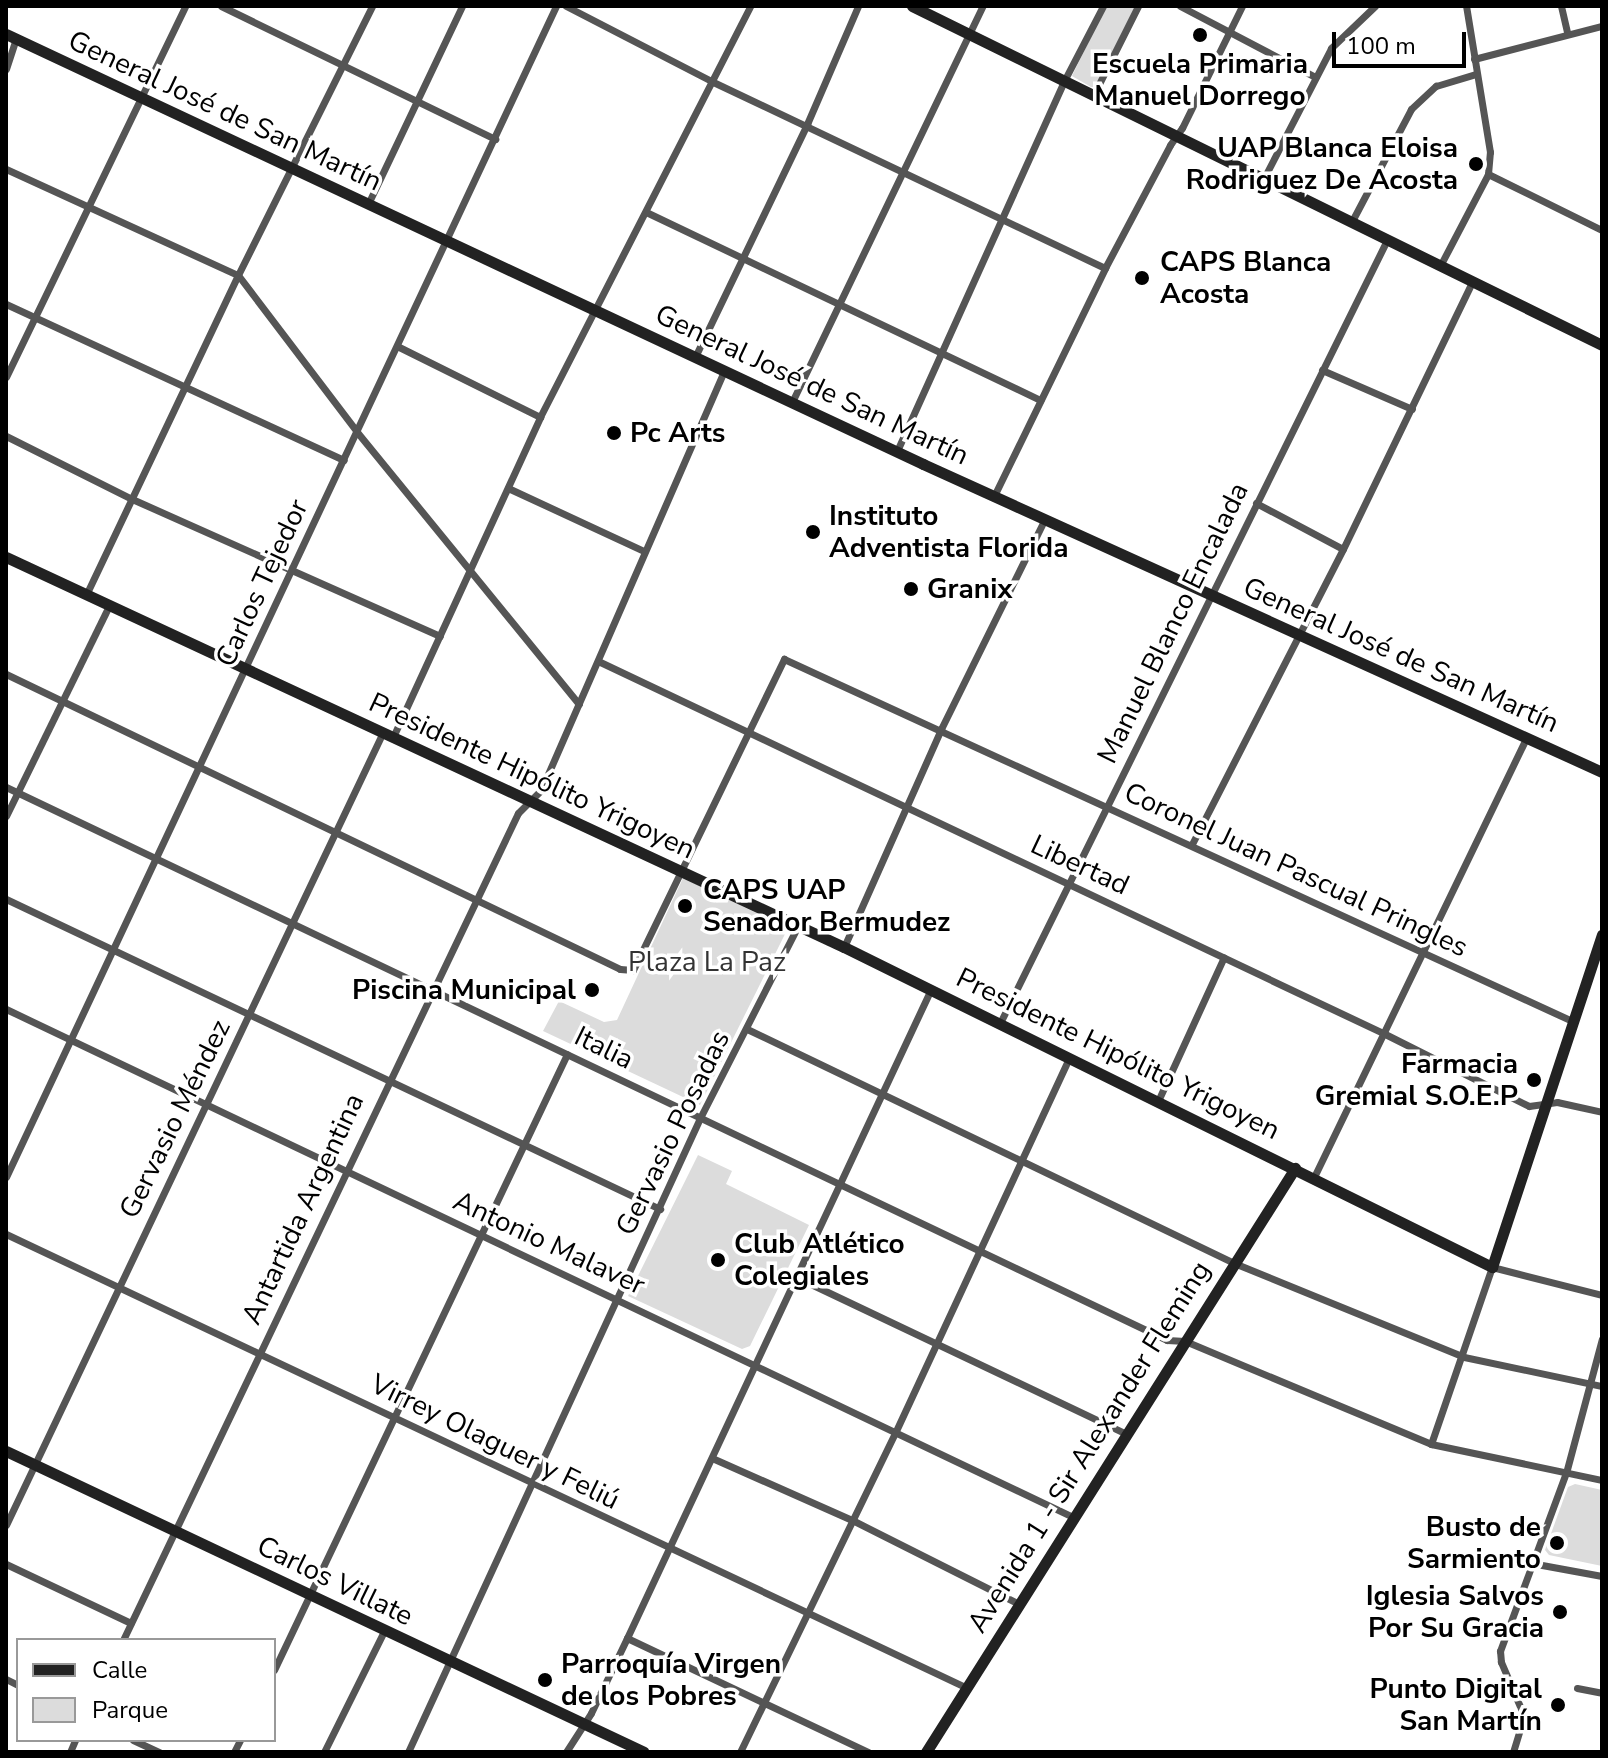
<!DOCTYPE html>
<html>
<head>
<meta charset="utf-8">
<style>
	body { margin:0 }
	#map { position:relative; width:1608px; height:1758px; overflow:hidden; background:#fff; font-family:"Nunito Sans",sans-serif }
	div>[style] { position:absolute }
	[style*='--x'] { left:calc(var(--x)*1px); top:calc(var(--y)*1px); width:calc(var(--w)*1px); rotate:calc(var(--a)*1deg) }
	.green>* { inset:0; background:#dcdcdc }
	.street>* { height:7px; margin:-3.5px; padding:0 3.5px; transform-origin:3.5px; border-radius:3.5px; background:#555 }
	.secondary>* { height:11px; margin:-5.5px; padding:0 5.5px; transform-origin:5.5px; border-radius:5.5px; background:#222 }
	.dots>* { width:22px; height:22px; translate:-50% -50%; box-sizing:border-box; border:4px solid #fff; border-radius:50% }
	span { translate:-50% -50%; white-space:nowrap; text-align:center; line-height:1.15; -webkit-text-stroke:7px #fff; paint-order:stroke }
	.poi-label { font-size:28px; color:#000; font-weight:700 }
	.right { translate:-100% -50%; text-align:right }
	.left { translate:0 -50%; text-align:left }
	.street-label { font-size:28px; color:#000 }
	.park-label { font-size:28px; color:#333 }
	.frame { position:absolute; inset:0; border:8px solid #000; pointer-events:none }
	.legend { position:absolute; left:16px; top:1638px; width:260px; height:104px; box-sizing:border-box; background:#fff; border:2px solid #999; margin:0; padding:10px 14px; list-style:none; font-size:24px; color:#000 }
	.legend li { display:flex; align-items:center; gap:16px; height:40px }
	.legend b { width:40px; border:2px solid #999 }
	.scale { position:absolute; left:1332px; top:32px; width:134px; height:36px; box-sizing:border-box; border:4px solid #000; border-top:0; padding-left:10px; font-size:24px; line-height:28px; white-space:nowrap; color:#000; -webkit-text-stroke:6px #fff; paint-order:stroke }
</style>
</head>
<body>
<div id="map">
	<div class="green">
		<div style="clip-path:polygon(1106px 6px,1135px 6px,1095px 87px,1091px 87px,1072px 76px)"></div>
		<div style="clip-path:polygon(683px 878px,788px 928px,700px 1105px,543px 1031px,559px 1001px,604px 1022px,617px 1020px)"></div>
		<div style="clip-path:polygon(698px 1155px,732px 1171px,726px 1184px,809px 1225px,750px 1346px,742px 1349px,628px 1296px)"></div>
		<div style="clip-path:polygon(1575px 1484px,1602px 1490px,1602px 1566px,1549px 1555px,1545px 1550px,1568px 1487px)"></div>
	</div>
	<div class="street">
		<div style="--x:221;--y:6;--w:305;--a:25.9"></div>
		<div style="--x:566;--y:6;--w:163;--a:27.3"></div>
		<div style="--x:711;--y:81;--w:436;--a:25.4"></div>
		<div style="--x:1180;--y:6;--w:153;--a:27.7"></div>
		<div style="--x:1561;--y:6;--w:28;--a:77"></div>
		<div style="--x:1474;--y:59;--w:132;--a:-14.5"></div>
		<div style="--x:6;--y:69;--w:32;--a:-72"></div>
		<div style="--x:1093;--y:96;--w:101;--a:-63.4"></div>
		<div style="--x:6;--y:169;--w:255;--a:24.6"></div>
		<div style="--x:238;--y:275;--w:197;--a:52.8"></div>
		<div style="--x:357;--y:432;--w:351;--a:50.8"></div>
		<div style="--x:1488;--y:174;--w:127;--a:26.2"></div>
		<div style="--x:1263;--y:180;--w:148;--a:-62.7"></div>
		<div style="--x:1331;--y:48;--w:61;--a:-43.7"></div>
		<div style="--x:368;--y:204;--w:219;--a:-64.6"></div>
		<div style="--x:646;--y:212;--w:437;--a:25.5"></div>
		<div style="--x:1351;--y:223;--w:129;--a:-62.2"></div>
		<div style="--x:1411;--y:109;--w:34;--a:-43"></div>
		<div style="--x:1436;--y:86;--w:42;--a:-16.7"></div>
		<div style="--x:1440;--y:266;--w:104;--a:-62.4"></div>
		<div style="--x:1488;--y:174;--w:22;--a:-85"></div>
		<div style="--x:1490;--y:152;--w:148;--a:-99.3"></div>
		<div style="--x:6;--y:304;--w:372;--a:24.8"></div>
		<div style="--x:397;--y:346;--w:160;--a:26.4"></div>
		<div style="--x:695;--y:357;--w:259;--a:-64.3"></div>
		<div style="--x:807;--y:124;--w:129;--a:-66.6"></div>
		<div style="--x:1322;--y:370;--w:98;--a:23.4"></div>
		<div style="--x:6;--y:377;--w:412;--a:-64.2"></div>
		<div style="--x:792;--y:402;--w:440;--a:-64.3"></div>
		<div style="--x:6;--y:436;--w:141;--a:26.6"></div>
		<div style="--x:132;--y:499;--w:337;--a:24"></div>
		<div style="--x:897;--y:451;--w:406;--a:-65.7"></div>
		<div style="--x:1064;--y:81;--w:85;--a:-62.5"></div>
		<div style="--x:508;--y:488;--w:150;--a:24.9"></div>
		<div style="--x:994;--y:496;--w:254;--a:-64"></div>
		<div style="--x:1105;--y:268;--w:139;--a:-62.1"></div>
		<div style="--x:1170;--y:145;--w:21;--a:-55"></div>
		<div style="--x:1182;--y:128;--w:136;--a:-63.8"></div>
		<div style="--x:1256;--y:503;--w:98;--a:27.9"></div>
		<div style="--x:86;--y:595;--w:354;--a:-64.6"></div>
		<div style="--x:238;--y:275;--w:301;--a:-63.5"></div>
		<div style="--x:598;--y:661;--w:869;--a:25.36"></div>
		<div style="--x:1383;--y:1033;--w:163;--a:26.6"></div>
		<div style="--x:1529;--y:1106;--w:28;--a:-8"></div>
		<div style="--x:1557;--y:1102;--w:46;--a:12.5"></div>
		<div style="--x:6;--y:674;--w:681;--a:25.66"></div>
		<div style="--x:620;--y:969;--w:13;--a:4"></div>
		<div style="--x:633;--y:970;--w:346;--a:-64.1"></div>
		<div style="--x:784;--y:659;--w:867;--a:24.67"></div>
		<div style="--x:393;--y:737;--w:352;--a:-65.3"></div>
		<div style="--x:540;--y:417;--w:462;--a:-62.9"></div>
		<div style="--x:6;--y:787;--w:1286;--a:25.47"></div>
		<div style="--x:1167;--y:1340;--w:18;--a:3"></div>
		<div style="--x:1185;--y:1341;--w:267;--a:22.7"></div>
		<div style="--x:1431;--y:1444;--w:175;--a:11.9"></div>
		<div style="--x:6;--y:816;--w:234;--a:-63.9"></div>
		<div style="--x:1192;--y:844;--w:331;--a:-62.9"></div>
		<div style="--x:1343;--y:549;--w:297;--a:-64.2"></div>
		<div style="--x:6;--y:899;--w:724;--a:25.36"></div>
		<div style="--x:844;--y:947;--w:239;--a:-66"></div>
		<div style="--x:941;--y:729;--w:234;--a:-63.7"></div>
		<div style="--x:6;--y:1009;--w:1182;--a:25.46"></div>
		<div style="--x:1000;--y:1023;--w:871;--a:-63.7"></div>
		<div style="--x:747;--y:1029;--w:540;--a:25.66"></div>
		<div style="--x:1234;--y:1263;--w:248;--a:22.2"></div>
		<div style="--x:1464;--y:1357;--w:141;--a:11.9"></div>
		<div style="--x:1158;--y:1101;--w:158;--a:-65.4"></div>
		<div style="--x:6;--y:1177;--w:1294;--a:-64.84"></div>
		<div style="--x:1314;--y:1177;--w:488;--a:-64.2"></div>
		<div style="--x:6;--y:1234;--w:1061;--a:25.28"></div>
		<div style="--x:796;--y:1277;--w:365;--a:25.4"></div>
		<div style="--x:1431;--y:1444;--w:187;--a:-71"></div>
		<div style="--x:1492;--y:1267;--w:114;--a:14.3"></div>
		<div style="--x:712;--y:1458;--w:153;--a:23.9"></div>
		<div style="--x:852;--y:1520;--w:185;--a:26.7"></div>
		<div style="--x:6;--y:1525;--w:878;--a:-64.57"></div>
		<div style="--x:1531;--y:1563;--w:72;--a:10.4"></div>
		<div style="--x:6;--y:1564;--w:138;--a:25.3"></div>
		<div style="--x:627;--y:1638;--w:267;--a:25.3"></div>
		<div style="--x:123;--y:1640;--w:916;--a:-64.47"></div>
		<div style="--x:518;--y:813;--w:33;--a:-45"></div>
		<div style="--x:541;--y:790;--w:457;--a:-66.4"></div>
		<div style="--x:274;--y:1670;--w:682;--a:-64.56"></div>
		<div style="--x:6;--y:1679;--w:13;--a:27"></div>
		<div style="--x:1577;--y:1688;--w:25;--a:11"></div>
		<div style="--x:133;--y:1740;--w:29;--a:25"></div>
		<div style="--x:70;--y:1752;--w:13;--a:-67"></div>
		<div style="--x:234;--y:1752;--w:13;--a:-63"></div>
		<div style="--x:324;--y:1752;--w:135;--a:-63.6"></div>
		<div style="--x:408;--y:1752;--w:698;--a:-65.27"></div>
		<div style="--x:700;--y:1118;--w:216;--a:-63"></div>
		<div style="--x:566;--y:1752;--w:46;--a:-57.3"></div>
		<div style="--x:591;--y:1713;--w:83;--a:-64.4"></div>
		<div style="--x:627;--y:1638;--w:717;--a:-64.9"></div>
		<div style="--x:740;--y:1752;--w:355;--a:-64.1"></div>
		<div style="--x:895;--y:1433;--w:412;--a:-65.1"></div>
		<div style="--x:1513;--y:1752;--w:38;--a:-73"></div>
		<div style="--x:1524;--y:1716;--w:59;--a:-113.1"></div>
		<div style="--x:1501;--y:1662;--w:11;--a:-95"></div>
		<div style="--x:1500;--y:1651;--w:190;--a:-69.7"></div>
		<div style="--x:1566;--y:1473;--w:139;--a:-75"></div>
	</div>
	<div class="secondary">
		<div style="--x:912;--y:6;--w:769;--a:26.17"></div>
		<div style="--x:6;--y:34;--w:1013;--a:25.12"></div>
		<div style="--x:923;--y:464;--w:746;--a:24.4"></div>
		<div style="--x:6;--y:557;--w:924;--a:24.96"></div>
		<div style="--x:844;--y:947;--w:723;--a:26.28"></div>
		<div style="--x:1492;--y:1267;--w:350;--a:-71.7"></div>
		<div style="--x:6;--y:1451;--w:705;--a:25.26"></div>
		<div style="--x:926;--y:1752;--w:691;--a:-57.71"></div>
	</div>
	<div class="dots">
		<div style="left:1200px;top:35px;background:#000"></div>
		<div style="left:1476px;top:164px;background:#000"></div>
		<div style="left:1142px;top:278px;background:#000"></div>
		<div style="left:614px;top:433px;background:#000"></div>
		<div style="left:813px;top:532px;background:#000"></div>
		<div style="left:911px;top:589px;background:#000"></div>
		<div style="left:685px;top:906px;background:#000"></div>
		<div style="left:592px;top:990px;background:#000"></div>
		<div style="left:1534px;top:1080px;background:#000"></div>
		<div style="left:718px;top:1260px;background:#000"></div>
		<div style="left:1557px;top:1543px;background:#000"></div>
		<div style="left:1560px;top:1612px;background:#000"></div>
		<div style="left:545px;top:1680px;background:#000"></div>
		<div style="left:1558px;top:1705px;background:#000"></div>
	</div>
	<div class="poi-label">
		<span style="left:1200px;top:80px">Escuela Primaria<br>Manuel Dorrego</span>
		<span class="right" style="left:1458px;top:164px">UAP Blanca Eloisa<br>Rodriguez De Acosta</span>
		<span class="left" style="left:1160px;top:278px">CAPS Blanca<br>Acosta</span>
		<span class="left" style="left:630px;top:433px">Pc Arts</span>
		<span class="left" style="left:829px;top:532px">Instituto<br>Adventista Florida</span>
		<span class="left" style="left:927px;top:589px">Granix</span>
		<span class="left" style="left:703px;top:906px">CAPS UAP<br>Senador Bermudez</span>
		<span class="right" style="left:576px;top:990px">Piscina Municipal</span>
		<span class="right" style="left:1518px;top:1080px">Farmacia<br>Gremial S.O.E.P</span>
		<span class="left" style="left:734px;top:1260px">Club Atlético<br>Colegiales</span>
		<span class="right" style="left:1541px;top:1543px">Busto de<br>Sarmiento</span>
		<span class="right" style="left:1544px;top:1612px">Iglesia Salvos<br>Por Su Gracia</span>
		<span class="left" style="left:561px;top:1680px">Parroquía Virgen<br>de los Pobres</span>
		<span class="right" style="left:1542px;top:1705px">Punto Digital<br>San Martín</span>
	</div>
	<div class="street-label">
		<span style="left:225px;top:111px;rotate:25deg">General José de San Martín</span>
		<span style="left:812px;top:385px;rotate:25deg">General José de San Martín</span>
		<span style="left:262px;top:583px;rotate:-65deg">Carlos Tejedor</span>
		<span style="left:1173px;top:623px;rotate:-64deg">Manuel Blanco Encalada</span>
		<span style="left:1401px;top:655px;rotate:24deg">General José de San Martín</span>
		<span style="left:532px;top:776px;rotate:25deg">Presidente Hipólito Yrigoyen</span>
		<span style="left:1080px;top:865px;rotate:25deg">Libertad</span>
		<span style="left:1296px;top:870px;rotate:25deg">Coronel Juan Pascual Pringles</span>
		<span style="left:604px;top:1048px;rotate:26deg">Italia</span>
		<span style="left:1118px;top:1054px;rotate:26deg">Presidente Hipólito Yrigoyen</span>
		<span style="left:175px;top:1119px;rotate:-64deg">Gervasio Méndez</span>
		<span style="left:673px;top:1133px;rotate:-64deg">Gervasio Posadas</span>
		<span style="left:303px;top:1209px;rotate:-65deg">Antartida Argentina</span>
		<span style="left:549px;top:1243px;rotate:25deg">Antonio Malaver</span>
		<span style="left:495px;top:1442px;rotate:26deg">Virrey Olaguer y Feliú</span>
		<span style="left:1089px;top:1447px;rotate:-58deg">Avenida 1 - Sir Alexander Fleming</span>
		<span style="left:335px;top:1581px;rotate:26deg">Carlos Villate</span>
	</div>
	<div class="park-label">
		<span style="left:707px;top:962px">Plaza La Paz</span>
	</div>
	<div class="frame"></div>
	<ul class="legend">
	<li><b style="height:10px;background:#222"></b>Calle</li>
	<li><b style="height:22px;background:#dcdcdc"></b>Parque</li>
	</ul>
	<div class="scale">100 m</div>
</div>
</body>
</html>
